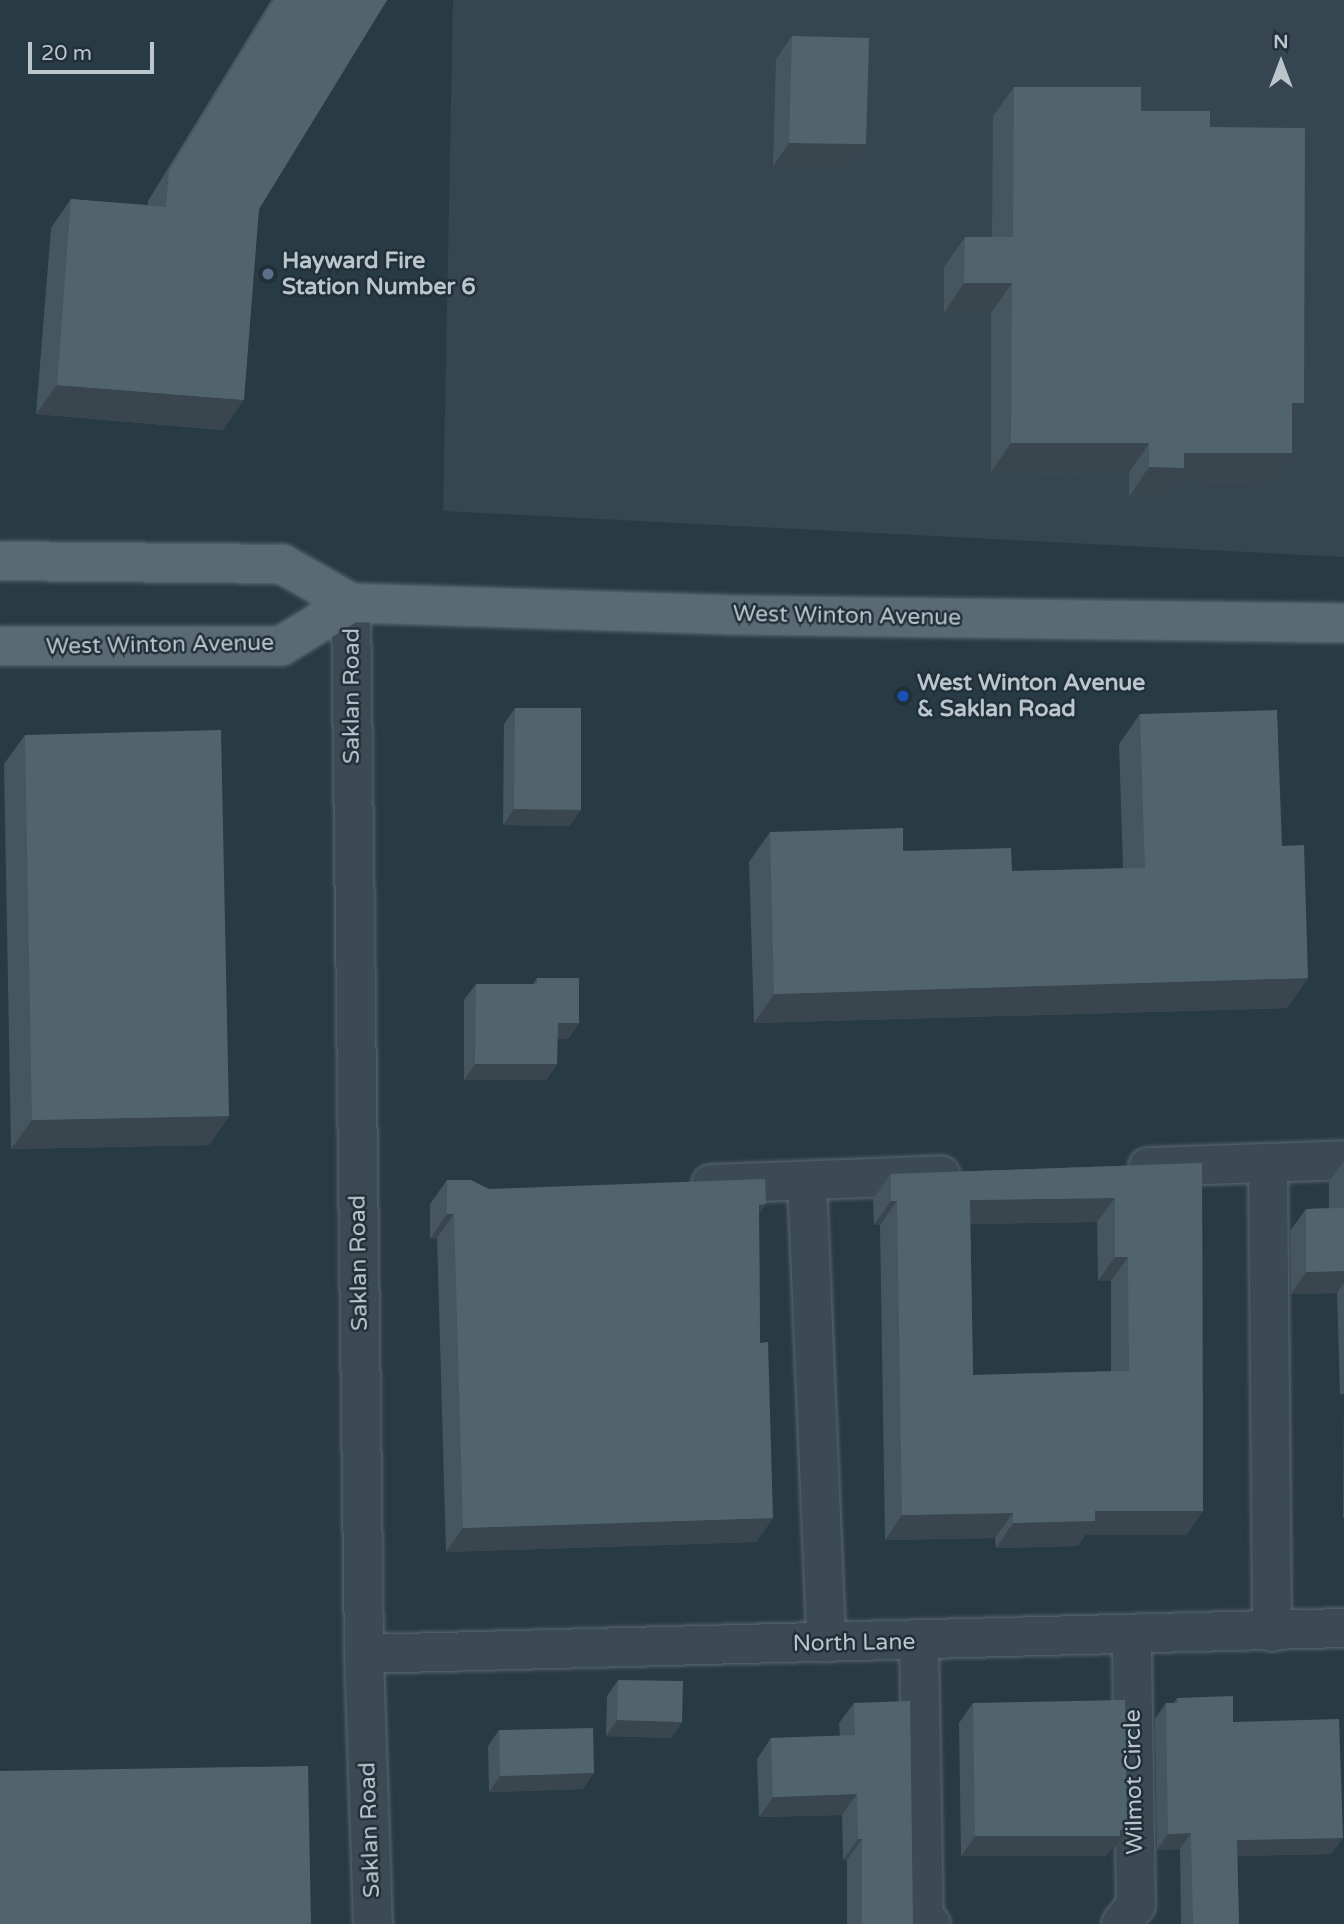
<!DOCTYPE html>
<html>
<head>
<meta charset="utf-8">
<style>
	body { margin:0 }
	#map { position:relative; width:1344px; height:1924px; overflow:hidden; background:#283a43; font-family:"Varela Round",sans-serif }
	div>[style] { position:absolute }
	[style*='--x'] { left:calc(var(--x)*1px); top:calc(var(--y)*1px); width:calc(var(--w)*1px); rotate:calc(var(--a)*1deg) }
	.airport>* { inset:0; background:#364650 }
	.roads { filter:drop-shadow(0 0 2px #5b6870) drop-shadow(0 0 2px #5b6870) }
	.minor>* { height:38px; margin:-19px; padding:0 19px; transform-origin:19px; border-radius:19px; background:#3c4b53 }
	.major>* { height:38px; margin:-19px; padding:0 19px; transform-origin:19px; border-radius:19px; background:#5a6a73 }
	.wall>* { inset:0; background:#46565f }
	.shaded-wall>* { inset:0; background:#39464d }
	.building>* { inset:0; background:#51646e }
	.dots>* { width:19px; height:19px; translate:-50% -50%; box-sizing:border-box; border:4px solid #213038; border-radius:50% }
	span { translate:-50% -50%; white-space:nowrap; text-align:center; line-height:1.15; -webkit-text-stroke:5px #213038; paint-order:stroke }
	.poi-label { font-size:23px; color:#bac5cc; font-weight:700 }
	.left { translate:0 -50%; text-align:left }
	.street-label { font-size:23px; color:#bac5cc }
	.north { position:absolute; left:1246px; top:28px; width:70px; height:70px; -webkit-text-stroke:5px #213038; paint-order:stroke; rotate:0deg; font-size:19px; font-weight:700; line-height:28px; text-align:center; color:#bac5cc }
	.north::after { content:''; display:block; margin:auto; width:24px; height:32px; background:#bac5cc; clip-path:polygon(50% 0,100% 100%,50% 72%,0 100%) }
	.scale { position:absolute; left:28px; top:42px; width:126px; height:32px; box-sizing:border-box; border:4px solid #bac5cc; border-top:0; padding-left:9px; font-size:21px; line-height:24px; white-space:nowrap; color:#bac5cc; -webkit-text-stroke:5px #213038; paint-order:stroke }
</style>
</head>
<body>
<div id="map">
	<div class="airport">
		<div style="clip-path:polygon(453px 0,1344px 0,1344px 557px,443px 511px)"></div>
	</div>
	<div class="roads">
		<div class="minor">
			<div style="--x:351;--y:603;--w:1051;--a:89.29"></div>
			<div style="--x:364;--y:1654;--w:270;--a:88.1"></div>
			<div style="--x:1268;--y:1163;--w:469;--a:89.5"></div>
			<div style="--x:1148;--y:1167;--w:196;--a:-2"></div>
			<div style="--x:807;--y:1181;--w:462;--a:87.6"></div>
			<div style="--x:711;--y:1184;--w:230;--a:-2.2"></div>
			<div style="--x:919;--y:1641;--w:277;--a:89"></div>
			<div style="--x:924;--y:1918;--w:9;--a:41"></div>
			<div style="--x:364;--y:1654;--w:980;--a:-1.52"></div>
			<div style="--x:1121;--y:1924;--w:24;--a:-52"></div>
			<div style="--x:1136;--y:1905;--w:269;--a:-90.9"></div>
		</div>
		<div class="major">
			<div style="--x:0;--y:561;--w:282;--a:0.6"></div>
			<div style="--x:282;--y:564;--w:79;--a:29.5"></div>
			<div style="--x:351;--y:603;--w:377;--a:1.8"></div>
			<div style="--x:728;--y:615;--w:616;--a:0.74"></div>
			<div style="--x:0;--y:646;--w:281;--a:0"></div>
			<div style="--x:281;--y:646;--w:82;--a:-31.6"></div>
		</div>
	</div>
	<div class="wall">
		<div style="clip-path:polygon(271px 0,387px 0,259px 209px,223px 430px,36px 414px,51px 228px,71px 199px,148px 205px,148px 201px)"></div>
		<div style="clip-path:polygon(792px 36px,866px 144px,850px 167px,773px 166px,776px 59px)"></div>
		<div style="clip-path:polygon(1014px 87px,1141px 111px,1210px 127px,1292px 420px,1271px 483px,1174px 482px,1163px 497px,1129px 497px,1129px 473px,991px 472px,991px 313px,944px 313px,944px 267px,965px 237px,992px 237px,993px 116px)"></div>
		<div style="clip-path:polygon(515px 708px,570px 826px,503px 825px,504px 724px)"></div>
		<div style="clip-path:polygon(1140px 714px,1282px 846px,1308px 978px,1287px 1008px,754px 1023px,749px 862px,770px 832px,903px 851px,1012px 871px,1123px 868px,1119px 744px)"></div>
		<div style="clip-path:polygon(25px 735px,229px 1116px,209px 1145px,11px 1149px,4px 764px)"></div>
		<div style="clip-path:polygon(537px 978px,579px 1023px,568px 1039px,557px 1039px,557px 1064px,546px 1080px,464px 1080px,464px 1000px,476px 984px,533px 984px)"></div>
		<div style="clip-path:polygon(1344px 1161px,1344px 1518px,1343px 1518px,1344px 1394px,1340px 1394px,1337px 1293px,1291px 1294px,1290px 1231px,1306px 1209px,1329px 1208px,1329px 1182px)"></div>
		<div style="clip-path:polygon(evenodd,1202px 1163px,1203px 1511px,1186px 1535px,1085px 1535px,1078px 1546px,996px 1548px,995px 1538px,885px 1540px,880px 1225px,874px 1225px,873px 1199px,891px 1174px,1202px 1163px,1097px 1222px,1098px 1281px,1111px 1281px,1111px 1371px,973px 1375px,970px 1224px,1097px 1222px)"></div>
		<div style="clip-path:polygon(447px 1180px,489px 1189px,759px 1214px,760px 1343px,773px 1518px,756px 1542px,446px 1552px,437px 1238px,430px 1239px,430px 1204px)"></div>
		<div style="clip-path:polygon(618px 1680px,682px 1722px,671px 1738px,606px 1736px,607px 1696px)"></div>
		<div style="clip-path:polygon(1177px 1698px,1233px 1722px,1343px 1838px,1331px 1854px,1237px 1856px,1239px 1924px,1181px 1924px,1180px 1849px,1157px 1850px,1155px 1719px,1166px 1703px,1174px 1703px)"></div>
		<div style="clip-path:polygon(854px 1703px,913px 1924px,847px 1924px,847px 1860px,843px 1860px,842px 1815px,759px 1817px,757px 1759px,771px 1738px,840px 1736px,839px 1723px)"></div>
		<div style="clip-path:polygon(973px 1703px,1113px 1850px,1110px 1850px,1106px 1856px,961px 1856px,959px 1723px)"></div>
		<div style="clip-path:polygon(499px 1730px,583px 1789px,489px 1792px,488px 1746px)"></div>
	</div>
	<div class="shaded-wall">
		<div style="clip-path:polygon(789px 143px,866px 144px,850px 167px,773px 166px)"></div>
		<div style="clip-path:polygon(964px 283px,1012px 283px,991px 313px,944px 313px)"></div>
		<div style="clip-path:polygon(57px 385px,244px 400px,223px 430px,36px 414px)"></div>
		<div style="clip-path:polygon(1292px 403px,1304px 403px,1284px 433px)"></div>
		<div style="clip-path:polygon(1011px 443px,1149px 443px,1129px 473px,991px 472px)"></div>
		<div style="clip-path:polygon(1184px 453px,1292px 453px,1271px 483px,1174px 482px,1163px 497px,1129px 497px,1149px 467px)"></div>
		<div style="clip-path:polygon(514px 809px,581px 810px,570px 826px,503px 825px)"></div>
		<div style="clip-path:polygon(1308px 978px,1287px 1008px,754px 1023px,774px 994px)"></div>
		<div style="clip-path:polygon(558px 1023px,579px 1023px,568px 1039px,546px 1039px)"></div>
		<div style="clip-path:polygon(475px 1064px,557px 1064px,546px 1080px,464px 1080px)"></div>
		<div style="clip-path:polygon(229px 1116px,209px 1145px,11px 1149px,32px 1120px)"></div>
		<div style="clip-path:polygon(1115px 1198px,1097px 1222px,953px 1224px,970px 1200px)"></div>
		<div style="clip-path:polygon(891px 1201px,897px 1201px,880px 1225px,874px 1225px)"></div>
		<div style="clip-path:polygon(766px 1204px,749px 1229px,759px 1205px)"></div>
		<div style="clip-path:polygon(447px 1214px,454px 1214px,437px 1238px,430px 1239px)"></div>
		<div style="clip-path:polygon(1115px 1257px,1128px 1257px,1111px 1281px,1098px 1281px)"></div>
		<div style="clip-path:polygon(1344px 1271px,1344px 1283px,1337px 1293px,1291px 1294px,1306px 1272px)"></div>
		<div style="clip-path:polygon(1095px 1511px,1203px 1511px,1186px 1535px,1085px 1535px,1078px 1546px,996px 1548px,1013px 1523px)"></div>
		<div style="clip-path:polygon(1013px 1513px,995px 1538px,885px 1540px,902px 1515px)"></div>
		<div style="clip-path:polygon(773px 1518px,756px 1542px,446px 1552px,463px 1528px)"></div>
		<div style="clip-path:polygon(617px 1720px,682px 1722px,671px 1738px,606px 1736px)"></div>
		<div style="clip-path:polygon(594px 1773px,583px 1789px,489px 1792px,500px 1776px)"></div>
		<div style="clip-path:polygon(857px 1794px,842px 1815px,759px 1817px,773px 1797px)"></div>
		<div style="clip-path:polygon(1127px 1830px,1113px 1850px,1110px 1850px,1106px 1856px,961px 1856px,975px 1836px)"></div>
		<div style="clip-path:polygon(1191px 1833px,1180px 1849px,1157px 1850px,1168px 1834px)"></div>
		<div style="clip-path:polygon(1343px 1838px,1331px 1854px,1226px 1856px,1237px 1840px)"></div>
		<div style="clip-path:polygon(858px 1839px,862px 1839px,847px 1860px,843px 1860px)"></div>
	</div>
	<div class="building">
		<div style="clip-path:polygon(274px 0,387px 0,259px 209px,244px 400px,57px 385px,71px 199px,166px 207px,169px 171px)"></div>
		<div style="clip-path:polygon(792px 36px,869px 38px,866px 144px,789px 143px)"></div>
		<div style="clip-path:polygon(1014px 87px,1141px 87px,1141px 111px,1210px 111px,1210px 127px,1305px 128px,1304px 403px,1292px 403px,1292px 453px,1184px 453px,1184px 468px,1149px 467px,1149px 443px,1011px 443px,1012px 283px,964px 283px,965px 237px,1013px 237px)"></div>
		<div style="clip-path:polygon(515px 708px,581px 708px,581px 810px,514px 809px)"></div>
		<div style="clip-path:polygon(1277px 710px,1282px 846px,1304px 845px,1308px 978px,774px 994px,770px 832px,903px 828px,903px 851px,1011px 848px,1012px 871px,1145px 868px,1140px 714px)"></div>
		<div style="clip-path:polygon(221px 730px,229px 1116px,32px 1120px,25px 735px)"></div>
		<div style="clip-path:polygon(537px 978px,579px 978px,579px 1023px,558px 1023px,557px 1064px,475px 1064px,476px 984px,537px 984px)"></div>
		<div style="clip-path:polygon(evenodd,1202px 1163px,1203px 1511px,1095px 1511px,1095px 1521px,1013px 1523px,1013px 1513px,902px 1515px,897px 1201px,891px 1201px,891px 1174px,1202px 1163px,1115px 1198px,1115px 1257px,1128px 1257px,1129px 1371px,973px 1375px,970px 1200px,1115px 1198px)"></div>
		<div style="clip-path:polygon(765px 1179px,766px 1204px,759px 1205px,760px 1343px,768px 1342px,773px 1518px,463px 1528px,454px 1214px,447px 1214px,447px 1180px,471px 1180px,489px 1189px)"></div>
		<div style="clip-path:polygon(1344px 1208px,1344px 1271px,1306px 1272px,1306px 1209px)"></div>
		<div style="clip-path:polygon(618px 1680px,683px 1681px,682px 1722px,617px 1720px)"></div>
		<div style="clip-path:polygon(1233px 1696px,1233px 1722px,1339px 1719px,1343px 1838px,1237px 1840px,1239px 1924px,1193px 1924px,1191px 1833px,1168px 1834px,1166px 1703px,1178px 1703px,1177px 1698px)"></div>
		<div style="clip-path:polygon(1125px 1700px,1127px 1830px,1120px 1830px,1120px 1836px,975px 1836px,973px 1703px)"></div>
		<div style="clip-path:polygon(910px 1701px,913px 1924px,862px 1924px,862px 1839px,858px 1839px,857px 1794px,773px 1797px,771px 1738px,855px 1735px,854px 1703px)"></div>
		<div style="clip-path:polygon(593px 1728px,594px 1773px,500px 1776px,499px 1730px)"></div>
		<div style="clip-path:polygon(308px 1766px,311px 1924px,0 1924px,0 1771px)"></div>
	</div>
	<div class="dots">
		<div style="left:268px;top:274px;background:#5c6f8a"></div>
		<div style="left:903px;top:696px;background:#1a4fb4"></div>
	</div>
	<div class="poi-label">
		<span class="left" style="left:282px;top:274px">Hayward Fire<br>Station Number 6</span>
		<span class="left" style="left:917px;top:696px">West Winton Avenue<br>&amp; Saklan Road</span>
	</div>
	<div class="street-label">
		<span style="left:847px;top:616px;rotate:1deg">West Winton Avenue</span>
		<span style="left:160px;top:645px;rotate:-1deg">West Winton Avenue</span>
		<span style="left:352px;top:696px;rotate:-90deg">Saklan Road</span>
		<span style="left:359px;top:1263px;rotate:-91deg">Saklan Road</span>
		<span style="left:854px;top:1643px;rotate:-1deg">North Lane</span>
		<span style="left:1134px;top:1782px;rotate:-91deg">Wilmot Circle</span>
		<span style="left:370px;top:1830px;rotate:-92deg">Saklan Road</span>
	</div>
	<div class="north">N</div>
	<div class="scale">20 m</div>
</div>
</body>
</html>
